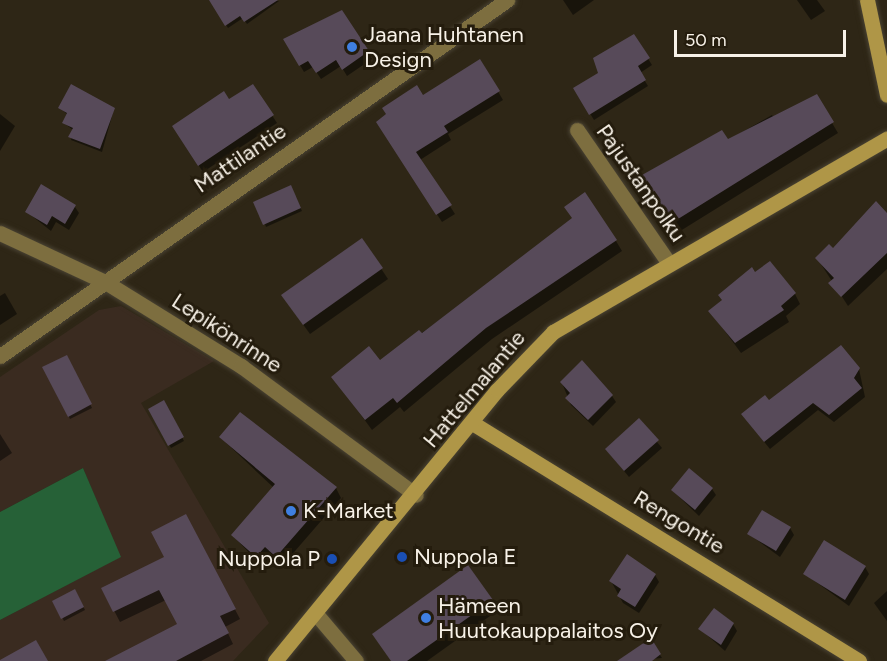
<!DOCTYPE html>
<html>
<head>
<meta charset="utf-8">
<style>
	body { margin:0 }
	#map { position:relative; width:887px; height:661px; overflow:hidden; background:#2e2616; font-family:Figtree,sans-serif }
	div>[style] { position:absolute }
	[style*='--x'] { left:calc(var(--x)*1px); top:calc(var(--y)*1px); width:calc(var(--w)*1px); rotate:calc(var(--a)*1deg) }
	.industrial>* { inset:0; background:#3a2b20 }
	.forest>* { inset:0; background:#266137 }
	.shadow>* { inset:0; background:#0007 }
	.building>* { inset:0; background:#574a59 }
	.roads { filter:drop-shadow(0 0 2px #4a4333) drop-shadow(0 0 2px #4a4333) }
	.street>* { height:15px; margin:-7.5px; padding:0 7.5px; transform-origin:7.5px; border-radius:7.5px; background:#7d6e3f }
	.secondary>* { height:15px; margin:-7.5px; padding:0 7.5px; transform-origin:7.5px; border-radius:7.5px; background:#af9647 }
	.dots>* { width:16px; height:16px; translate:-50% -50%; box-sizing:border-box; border:3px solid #241c0d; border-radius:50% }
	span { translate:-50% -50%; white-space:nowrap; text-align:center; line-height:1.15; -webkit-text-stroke:6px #241c0d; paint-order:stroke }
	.poi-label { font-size:22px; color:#f8f2e8 }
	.left { translate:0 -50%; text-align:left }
	.right { translate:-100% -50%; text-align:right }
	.street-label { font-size:22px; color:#f8f2e8 }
	.scale { position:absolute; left:674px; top:30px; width:172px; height:27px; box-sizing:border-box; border:3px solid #f8f2e8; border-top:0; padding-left:8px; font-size:18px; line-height:21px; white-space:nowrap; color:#f8f2e8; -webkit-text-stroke:4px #241c0d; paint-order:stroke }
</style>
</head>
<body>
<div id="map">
	<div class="industrial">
		<div style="clip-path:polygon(121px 306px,214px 361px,141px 403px,269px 623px,233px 661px,0 661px,0 620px,120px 557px,83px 468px,0 512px,0 377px,99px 310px)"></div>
	</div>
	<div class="forest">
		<div style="clip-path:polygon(83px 468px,121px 557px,0 620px,0 512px)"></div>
	</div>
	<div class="shadow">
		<div style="clip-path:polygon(563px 0,594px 0,573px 15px)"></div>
		<div style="clip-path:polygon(797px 0,817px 0,825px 11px,811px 20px)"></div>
		<div style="clip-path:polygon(211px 1px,214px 0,279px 1px,247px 24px,243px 18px,228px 28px)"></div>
		<div style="clip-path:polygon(342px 12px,372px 59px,347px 76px,341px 66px,321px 79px,313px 67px,304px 72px,285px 40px)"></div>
		<div style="clip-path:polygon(634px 36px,652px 65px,640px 73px,648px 86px,594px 120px,575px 89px,599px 74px)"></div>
		<div style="clip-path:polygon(480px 61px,503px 100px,448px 134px,451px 140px,420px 160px,455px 214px,442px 222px,382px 130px)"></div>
		<div style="clip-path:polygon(253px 86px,277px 123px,203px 172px,178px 134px)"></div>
		<div style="clip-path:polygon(816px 96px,838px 133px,677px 233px,644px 176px,727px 141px,772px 115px,775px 120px)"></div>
		<div style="clip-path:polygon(60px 108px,114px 109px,102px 152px,71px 140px,73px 130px,64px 123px,68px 115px)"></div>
		<div style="clip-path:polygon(0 114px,15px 126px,0 151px)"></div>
		<div style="clip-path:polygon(292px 190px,302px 211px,266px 227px,265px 224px)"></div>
		<div style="clip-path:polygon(75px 207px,79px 213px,69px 230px,56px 222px,51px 231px,27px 212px)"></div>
		<div style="clip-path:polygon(887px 215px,887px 269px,848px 306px,817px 258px)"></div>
		<div style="clip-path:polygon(577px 224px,616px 241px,622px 251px,492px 339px,404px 412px,400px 407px,372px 430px,333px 377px,380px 362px)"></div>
		<div style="clip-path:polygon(362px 240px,388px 279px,310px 334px,289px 305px)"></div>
		<div style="clip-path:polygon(755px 274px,795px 294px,800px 304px,786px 316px,789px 322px,741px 353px,710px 311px)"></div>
		<div style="clip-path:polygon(5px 293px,17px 314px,0 325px,0 296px)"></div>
		<div style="clip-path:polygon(66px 357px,92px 408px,70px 419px,44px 368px)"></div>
		<div style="clip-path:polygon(859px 369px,865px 397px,834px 422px,818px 410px,770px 449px,748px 422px,769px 402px)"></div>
		<div style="clip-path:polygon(562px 383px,612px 396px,616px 402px,593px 426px,571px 405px)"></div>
		<div style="clip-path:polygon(163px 402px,184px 441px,171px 448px,150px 410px)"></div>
		<div style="clip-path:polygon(639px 420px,662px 448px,629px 477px,606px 449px)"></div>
		<div style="clip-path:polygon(0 434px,12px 453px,0 461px)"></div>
		<div style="clip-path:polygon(221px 438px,336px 488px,341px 498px,282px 566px,271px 556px,262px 566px,233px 536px,274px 488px)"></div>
		<div style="clip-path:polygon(712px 489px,716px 495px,699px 516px,672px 490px)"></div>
		<div style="clip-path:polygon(191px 526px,240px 619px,225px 627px,233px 644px,201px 661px,109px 661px,179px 624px,166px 600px,120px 622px,103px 589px,166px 558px)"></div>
		<div style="clip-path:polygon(790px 528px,794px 535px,780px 557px,749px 534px)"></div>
		<div style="clip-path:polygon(865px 567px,869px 574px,849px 606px,805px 574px)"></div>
		<div style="clip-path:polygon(655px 575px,659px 582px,639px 613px,623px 603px,611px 581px)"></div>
		<div style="clip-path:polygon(75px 591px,85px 610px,64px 621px,54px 602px)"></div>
		<div style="clip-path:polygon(887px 591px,887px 621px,874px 603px)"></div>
		<div style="clip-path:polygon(491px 601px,497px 611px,427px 661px,392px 661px)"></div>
		<div style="clip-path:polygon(733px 624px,737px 631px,725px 651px,700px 629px)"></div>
		<div style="clip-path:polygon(650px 640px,662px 658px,628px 661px)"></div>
	</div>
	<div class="building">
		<div style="clip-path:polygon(209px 0,278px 0,244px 22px,240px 16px,225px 26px)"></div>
		<div style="clip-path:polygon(342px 10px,369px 51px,342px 70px,336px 60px,316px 73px,308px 61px,299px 66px,283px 39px)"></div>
		<div style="clip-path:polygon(634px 34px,650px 58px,638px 66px,646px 80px,589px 115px,573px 88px,598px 73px,593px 58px)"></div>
		<div style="clip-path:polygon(480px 59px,500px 91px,444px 126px,448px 132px,416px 152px,452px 205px,436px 215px,376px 122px,386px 114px,382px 108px,417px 85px,423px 95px)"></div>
		<div style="clip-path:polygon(71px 84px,115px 108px,100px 149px,68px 137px,73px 128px,62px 123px,67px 113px,58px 108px)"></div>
		<div style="clip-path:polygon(253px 84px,274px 115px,198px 166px,172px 126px,224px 91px,229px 99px)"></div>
		<div style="clip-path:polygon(817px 94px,834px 122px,670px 224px,642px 175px,722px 130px,728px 139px)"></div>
		<div style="clip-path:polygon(41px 184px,76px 205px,65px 224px,52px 216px,47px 225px,25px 212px)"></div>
		<div style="clip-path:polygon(291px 185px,301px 208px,263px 225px,253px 202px)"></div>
		<div style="clip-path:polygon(585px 192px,617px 240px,486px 328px,397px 403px,393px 398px,365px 420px,331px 377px,369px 346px,380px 360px,419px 330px,422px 333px,572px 218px,564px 207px)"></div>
		<div style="clip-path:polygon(876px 201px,887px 213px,887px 253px,841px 297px,828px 283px,834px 278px,815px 258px,829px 244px,833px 248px)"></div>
		<div style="clip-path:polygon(362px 238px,383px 268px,303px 325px,281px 295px)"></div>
		<div style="clip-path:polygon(770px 261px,796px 293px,781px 306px,784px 310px,735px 343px,708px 311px,722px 300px,718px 295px,752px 267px,755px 272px)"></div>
		<div style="clip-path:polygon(841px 345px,860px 368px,854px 378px,862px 388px,829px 415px,813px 403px,764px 442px,741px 414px,765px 395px,769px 400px)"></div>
		<div style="clip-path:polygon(67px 355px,92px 404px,68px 417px,42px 367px)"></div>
		<div style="clip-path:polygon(582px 360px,613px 395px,588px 420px,565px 398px,570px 393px,560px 382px)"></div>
		<div style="clip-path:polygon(164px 400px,184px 437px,168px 446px,148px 409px)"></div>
		<div style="clip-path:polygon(240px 412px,337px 487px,276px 557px,265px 547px,256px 557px,231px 535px,275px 484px,219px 437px)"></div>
		<div style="clip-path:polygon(639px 418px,659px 440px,624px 471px,605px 449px)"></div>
		<div style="clip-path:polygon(689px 468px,713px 488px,695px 510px,671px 490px)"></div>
		<div style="clip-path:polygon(762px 510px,791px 527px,776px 551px,747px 534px)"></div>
		<div style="clip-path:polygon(186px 514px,236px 609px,220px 616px,229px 633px,176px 661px,105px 661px,177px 624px,159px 590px,113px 612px,101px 588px,164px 557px,151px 532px)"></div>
		<div style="clip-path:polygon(824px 540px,866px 566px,845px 600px,803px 574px)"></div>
		<div style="clip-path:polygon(627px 554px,656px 574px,635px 607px,617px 596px,621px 589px,609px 581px)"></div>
		<div style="clip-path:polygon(468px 565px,493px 600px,407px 661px,391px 661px,372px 634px)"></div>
		<div style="clip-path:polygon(75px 589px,84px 607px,61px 619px,52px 601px)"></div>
		<div style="clip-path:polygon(714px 608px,734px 623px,721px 645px,698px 629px)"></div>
		<div style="clip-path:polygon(651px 638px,661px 654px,652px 661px,617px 661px)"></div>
		<div style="clip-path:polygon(36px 640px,48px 661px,0 661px,0 660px)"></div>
	</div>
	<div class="roads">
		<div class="street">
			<div style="--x:577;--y:130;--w:160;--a:55.4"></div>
			<div style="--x:0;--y:233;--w:118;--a:25"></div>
			<div style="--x:107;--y:283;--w:158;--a:31.8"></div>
			<div style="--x:241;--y:366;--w:217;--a:36.4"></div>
			<div style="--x:0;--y:356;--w:620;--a:-35.08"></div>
			<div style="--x:317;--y:615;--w:60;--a:49.7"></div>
		</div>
		<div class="secondary">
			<div style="--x:867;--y:0;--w:97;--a:78.1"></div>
			<div style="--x:474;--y:424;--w:452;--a:31.6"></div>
			<div style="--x:275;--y:661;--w:350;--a:-50.7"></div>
			<div style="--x:497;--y:390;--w:81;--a:-46"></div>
			<div style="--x:553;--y:332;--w:386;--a:-30.1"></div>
		</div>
	</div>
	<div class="dots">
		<div style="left:352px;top:47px;background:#3f7fe0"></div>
		<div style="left:291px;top:511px;background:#3f7fe0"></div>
		<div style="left:402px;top:557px;background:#1a4fb4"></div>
		<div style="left:332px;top:559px;background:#1a4fb4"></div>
		<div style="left:426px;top:618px;background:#3f7fe0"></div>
	</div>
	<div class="poi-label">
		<span class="left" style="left:364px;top:47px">Jaana Huhtanen<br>Design</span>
		<span class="left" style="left:303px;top:511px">K-Market</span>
		<span class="left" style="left:414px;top:557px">Nuppola E</span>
		<span class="right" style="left:320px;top:559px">Nuppola P</span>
		<span class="left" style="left:438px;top:618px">Hämeen<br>Huutokauppalaitos Oy</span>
	</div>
	<div class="street-label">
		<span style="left:240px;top:158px;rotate:-34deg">Mattilantie</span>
		<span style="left:641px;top:183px;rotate:55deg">Pajustanpolku</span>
		<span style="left:227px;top:333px;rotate:33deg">Lepikönrinne</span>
		<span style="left:474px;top:389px;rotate:-50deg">Hattelmalantie</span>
		<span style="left:679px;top:522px;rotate:31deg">Rengontie</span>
	</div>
	<div class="scale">50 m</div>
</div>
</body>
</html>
